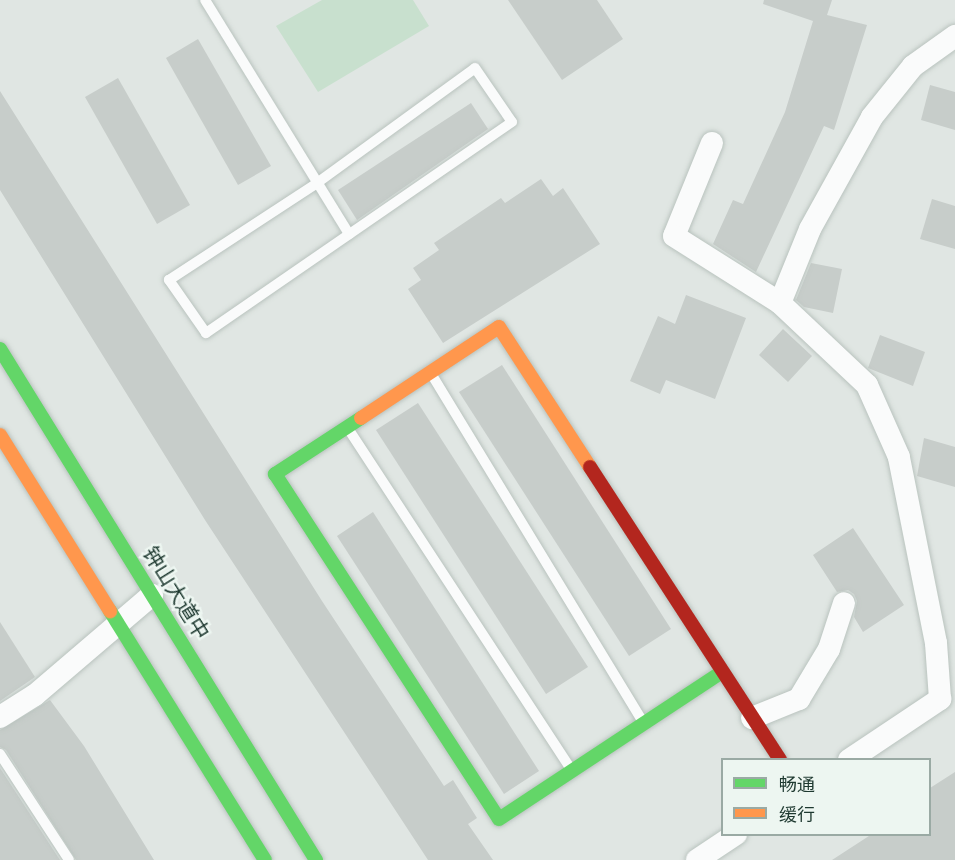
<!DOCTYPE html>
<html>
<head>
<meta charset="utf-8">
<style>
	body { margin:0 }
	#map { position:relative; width:955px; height:860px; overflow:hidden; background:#e0e6e3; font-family:Cabin,"Noto Sans SC",sans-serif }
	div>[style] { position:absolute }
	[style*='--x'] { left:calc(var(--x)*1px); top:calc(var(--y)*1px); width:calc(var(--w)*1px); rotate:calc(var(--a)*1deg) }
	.green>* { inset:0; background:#c8e0ce }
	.building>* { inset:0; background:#c7cdca }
	.roads { filter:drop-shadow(0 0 2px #b9c3be) drop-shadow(0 0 2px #b9c3be) }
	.lane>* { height:10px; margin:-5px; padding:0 5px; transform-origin:5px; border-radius:5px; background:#fafbfb }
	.street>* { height:22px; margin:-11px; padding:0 11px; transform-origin:11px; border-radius:11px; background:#fafbfb }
	.fast>* { height:14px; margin:-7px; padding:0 7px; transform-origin:7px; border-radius:7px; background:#63d668 }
	.slow>* { height:14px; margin:-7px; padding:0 7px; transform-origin:7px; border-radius:7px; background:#ff974d }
	.jam>* { height:14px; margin:-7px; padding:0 7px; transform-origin:7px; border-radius:7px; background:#b3261e }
	span { translate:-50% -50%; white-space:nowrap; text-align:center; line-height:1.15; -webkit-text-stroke:5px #edf6f1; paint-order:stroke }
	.street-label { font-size:21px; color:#1e3930 }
	.legend { position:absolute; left:721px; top:758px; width:210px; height:78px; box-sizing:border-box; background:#edf6f1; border:2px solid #9aaaa4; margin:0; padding:8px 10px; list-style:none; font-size:18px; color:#1e3930 }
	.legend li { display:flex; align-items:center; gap:12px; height:30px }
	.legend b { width:30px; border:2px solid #9aaaa4 }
</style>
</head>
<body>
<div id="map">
	<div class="green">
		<div style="clip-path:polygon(322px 0,413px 0,429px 26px,318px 92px,276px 26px)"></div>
	</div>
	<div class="building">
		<div style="clip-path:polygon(508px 0,597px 0,623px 39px,562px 80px)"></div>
		<div style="clip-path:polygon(764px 0,832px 0,827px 15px,867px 25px,834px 130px,824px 126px,756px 272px,713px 244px,733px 200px,743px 204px,785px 112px,813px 21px,763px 4px)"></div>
		<div style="clip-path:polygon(198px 39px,271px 166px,238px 185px,166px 58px)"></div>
		<div style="clip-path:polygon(118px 78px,190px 205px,157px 224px,85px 97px)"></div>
		<div style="clip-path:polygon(930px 85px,955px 92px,955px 130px,921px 120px)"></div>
		<div style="clip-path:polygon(0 91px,322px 601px,444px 786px,453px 780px,477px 818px,468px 824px,493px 860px,428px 860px,205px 520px,0 190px)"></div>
		<div style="clip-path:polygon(471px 103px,488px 129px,357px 220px,338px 190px)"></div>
		<div style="clip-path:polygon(541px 179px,553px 196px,563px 188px,600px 244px,443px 343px,408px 289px,421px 280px,413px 268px,439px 250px,434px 243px,501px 198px,505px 203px)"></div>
		<div style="clip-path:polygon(932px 199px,955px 206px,955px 249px,920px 239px)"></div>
		<div style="clip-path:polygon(811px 263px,842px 269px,833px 313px,804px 307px,796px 300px)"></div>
		<div style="clip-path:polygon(686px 295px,746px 318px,715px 399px,666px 380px,660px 394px,630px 381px,658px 316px,675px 324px)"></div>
		<div style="clip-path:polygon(783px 329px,812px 356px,788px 382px,759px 355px)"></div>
		<div style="clip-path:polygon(880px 335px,925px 352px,913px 386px,868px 368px)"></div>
		<div style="clip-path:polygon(502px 365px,671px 629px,629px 656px,459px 392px)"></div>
		<div style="clip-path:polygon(418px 403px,588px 667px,546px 694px,376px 430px)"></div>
		<div style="clip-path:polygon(924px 438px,955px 447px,955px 487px,917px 476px)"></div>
		<div style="clip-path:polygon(373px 512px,539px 771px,504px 794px,337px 536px)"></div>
		<div style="clip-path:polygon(853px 528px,904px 605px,863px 632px,854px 617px,857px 601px,854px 594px,848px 590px,837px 592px,813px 555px)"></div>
		<div style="clip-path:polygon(0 622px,35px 677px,0 701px)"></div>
		<div style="clip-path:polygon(50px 700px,84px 746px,154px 860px,76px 860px,6px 750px,0 747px,0 730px)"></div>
		<div style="clip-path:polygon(0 768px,60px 860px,0 860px)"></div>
		<div style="clip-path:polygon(955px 772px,955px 860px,832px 860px,872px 834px,930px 834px,930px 788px)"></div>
	</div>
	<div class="roads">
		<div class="lane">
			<div style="--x:205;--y:0;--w:275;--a:58.4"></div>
			<div style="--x:475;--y:68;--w:65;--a:55.6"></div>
			<div style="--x:512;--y:122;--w:372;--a:145.4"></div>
			<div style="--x:206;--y:333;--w:65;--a:-124.9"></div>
			<div style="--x:169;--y:280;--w:177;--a:-33.2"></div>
			<div style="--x:317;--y:183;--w:195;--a:-36"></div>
			<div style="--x:432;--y:375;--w:404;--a:58.7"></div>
			<div style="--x:349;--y:430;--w:404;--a:56.8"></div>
			<div style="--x:0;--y:754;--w:126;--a:56.9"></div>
		</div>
		<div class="street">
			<div style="--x:712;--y:143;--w:100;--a:112.2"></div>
			<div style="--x:674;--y:236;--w:125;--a:32.3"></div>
			<div style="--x:0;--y:717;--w:41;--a:-32.2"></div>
			<div style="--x:35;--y:695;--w:154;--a:-40.5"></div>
			<div style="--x:752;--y:718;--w:51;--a:-22"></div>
			<div style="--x:799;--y:699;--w:58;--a:-59"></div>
			<div style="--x:829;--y:649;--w:48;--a:-71.9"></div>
			<div style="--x:849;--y:760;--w:110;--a:-33.8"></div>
			<div style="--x:940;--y:699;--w:56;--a:-94.1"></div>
			<div style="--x:936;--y:643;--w:190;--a:-101.3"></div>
			<div style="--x:899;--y:457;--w:79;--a:-114"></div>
			<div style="--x:867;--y:385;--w:120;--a:-136.7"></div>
			<div style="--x:780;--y:303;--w:80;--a:-67.9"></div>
			<div style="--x:810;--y:229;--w:128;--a:-61"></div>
			<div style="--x:872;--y:117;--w:65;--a:-51.2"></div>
			<div style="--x:913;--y:66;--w:52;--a:-35.5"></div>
			<div style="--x:697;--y:860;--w:47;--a:-33.7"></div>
		</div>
		<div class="fast">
			<div style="--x:0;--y:349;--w:601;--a:58.27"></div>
			<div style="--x:361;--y:418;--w:103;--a:146.9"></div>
			<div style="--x:275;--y:474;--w:411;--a:57"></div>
			<div style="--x:499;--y:819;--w:267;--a:-33.4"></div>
			<div style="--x:110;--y:611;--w:293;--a:58.1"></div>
		</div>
		<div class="slow">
			<div style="--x:361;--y:418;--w:165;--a:-33.4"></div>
			<div style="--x:499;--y:327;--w:167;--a:57"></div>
			<div style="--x:0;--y:435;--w:208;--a:58"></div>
		</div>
		<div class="jam">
			<div style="--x:590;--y:467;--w:349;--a:57"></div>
		</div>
	</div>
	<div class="street-label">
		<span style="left:176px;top:593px;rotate:58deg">钟山大道中</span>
	</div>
	<ul class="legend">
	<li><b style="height:8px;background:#63d668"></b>畅通</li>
	<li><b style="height:8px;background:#ff974d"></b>缓行</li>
	</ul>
</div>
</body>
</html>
